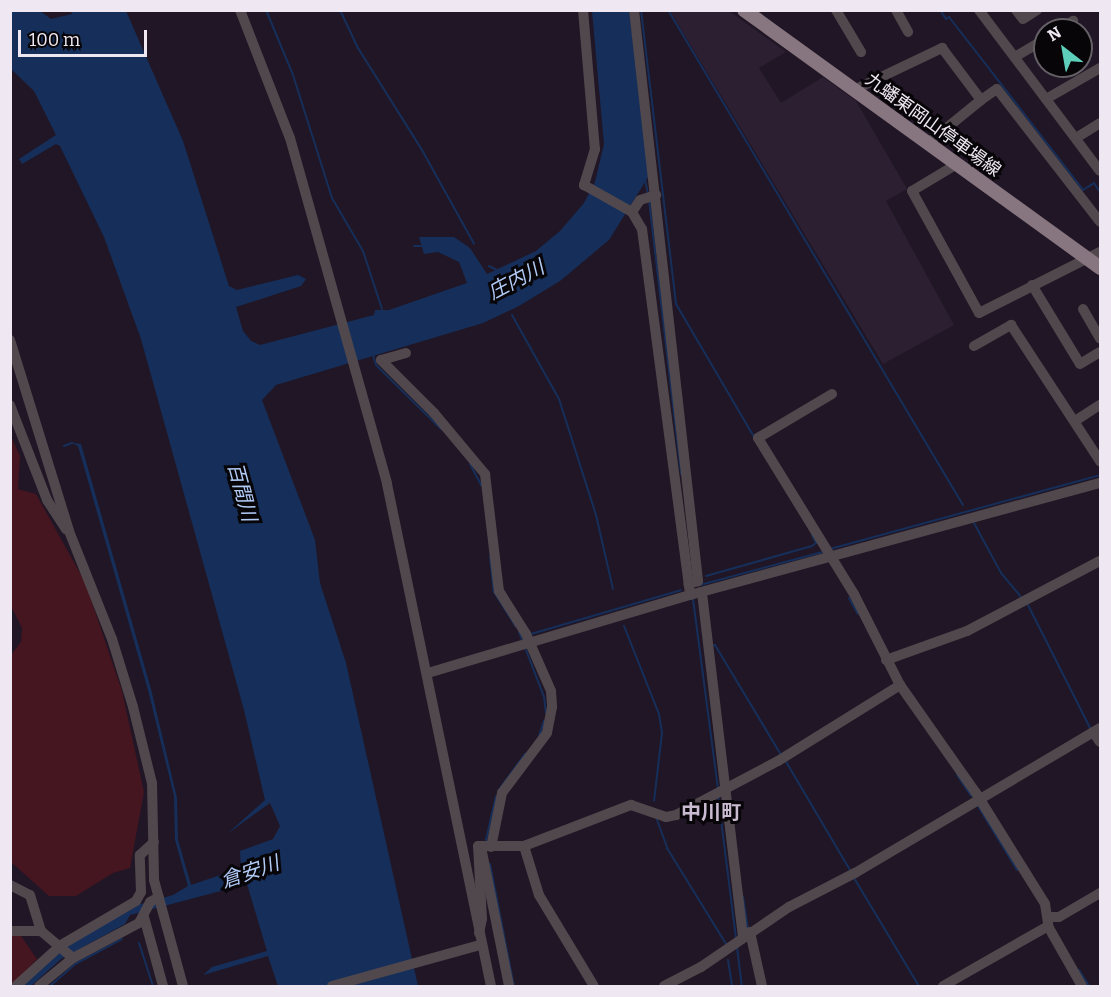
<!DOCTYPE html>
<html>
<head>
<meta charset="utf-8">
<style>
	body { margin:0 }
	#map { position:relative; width:1111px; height:997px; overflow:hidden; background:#201625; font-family:Bitter,"Noto Sans JP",serif }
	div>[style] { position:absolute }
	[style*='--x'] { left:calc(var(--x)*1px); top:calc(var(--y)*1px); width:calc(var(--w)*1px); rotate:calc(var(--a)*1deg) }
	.built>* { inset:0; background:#2c1f32 }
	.green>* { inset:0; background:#451520 }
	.water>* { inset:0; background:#162f5a }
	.stream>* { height:2px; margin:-1px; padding:0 1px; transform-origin:1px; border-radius:1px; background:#162f5a }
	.minor>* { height:10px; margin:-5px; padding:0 5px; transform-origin:5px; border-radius:5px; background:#51484d }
	.major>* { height:14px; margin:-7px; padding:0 7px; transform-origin:7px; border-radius:7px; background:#87757f }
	span { translate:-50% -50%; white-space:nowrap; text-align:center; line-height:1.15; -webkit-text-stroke:6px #080509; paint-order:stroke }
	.street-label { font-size:18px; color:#efe8f2 }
	.water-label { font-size:20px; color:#b1cbf7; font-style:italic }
	.neighbourhood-label { font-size:20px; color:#cabcd0; font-weight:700 }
	.frame { position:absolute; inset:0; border:12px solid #efe8f2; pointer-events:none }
	.north { position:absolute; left:1033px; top:18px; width:60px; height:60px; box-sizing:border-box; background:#080509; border:2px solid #646066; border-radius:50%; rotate:329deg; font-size:16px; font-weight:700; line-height:24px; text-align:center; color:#efe8f2 }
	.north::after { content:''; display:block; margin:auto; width:21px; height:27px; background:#5dceb9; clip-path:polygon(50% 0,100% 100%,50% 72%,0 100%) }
	.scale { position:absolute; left:18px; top:30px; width:129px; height:27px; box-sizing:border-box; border:3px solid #efe8f2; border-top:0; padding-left:8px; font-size:18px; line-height:21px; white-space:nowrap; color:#efe8f2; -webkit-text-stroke:4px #080509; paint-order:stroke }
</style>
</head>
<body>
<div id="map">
	<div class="built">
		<div style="clip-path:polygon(670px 11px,729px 11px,786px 52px,759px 68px,781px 103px,823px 77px,856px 101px,907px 189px,886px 201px,954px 325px,883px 364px)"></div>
	</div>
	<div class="green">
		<div style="clip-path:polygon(10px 434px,20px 456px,18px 489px,36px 494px,85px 582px,122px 691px,144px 792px,130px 868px,113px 873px,76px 896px,49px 896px,11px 862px,11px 655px,21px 642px,22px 628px,11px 606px)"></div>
		<div style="clip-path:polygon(10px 936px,21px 936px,37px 959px,11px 986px)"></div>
	</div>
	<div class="water">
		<div style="clip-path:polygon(10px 11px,40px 11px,51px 19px,72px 14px,71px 11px,126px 11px,183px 141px,229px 286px,237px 290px,298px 275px,306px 279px,301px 286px,236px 307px,243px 331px,251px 341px,260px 345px,374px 315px,375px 310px,389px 310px,467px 283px,459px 262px,438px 252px,424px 254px,419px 237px,454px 237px,470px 248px,487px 274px,536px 251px,560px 231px,584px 203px,595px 182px,604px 144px,592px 11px,629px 11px,650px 174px,609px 240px,560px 281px,519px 306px,483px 323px,276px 385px,262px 400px,315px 540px,320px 583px,346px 663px,418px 986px,278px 986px,268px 956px,203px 975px,212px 967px,267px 951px,247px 884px,130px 915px,125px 924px,61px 959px,31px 986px,20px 986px,59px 950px,134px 906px,173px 895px,188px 886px,175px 840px,174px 796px,148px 690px,78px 446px,71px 443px,81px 444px,151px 689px,177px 798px,178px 840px,191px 885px,241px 868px,240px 851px,273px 839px,280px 826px,270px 803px,227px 834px,265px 800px,244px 710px,141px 339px,104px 237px,60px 146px,56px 144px,22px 164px,19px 159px,56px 135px,34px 91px,11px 69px)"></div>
	</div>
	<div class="stream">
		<div style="--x:266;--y:10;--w:70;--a:67.4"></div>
		<div style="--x:293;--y:75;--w:129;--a:72.4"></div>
		<div style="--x:332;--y:198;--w:61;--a:59.7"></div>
		<div style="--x:363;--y:251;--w:61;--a:71.9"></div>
		<div style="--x:340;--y:10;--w:42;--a:64.7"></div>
		<div style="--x:358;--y:48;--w:120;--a:57.9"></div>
		<div style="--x:422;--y:150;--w:107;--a:61"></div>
		<div style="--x:641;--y:10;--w:296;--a:83.2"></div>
		<div style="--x:676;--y:304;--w:154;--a:59.6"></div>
		<div style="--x:668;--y:10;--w:576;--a:59.21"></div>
		<div style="--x:940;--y:10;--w:11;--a:56"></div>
		<div style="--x:946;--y:19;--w:4;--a:-34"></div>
		<div style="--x:949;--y:17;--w:219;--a:52.2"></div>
		<div style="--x:1083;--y:190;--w:13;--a:-32"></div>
		<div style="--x:1094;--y:183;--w:11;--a:56"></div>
		<div style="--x:645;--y:179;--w:15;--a:79"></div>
		<div style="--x:649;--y:200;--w:276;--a:83.3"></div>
		<div style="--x:414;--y:246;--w:9;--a:0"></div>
		<div style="--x:489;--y:266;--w:11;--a:27"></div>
		<div style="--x:512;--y:315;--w:96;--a:60.8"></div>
		<div style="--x:559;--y:399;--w:122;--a:72.3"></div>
		<div style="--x:596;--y:515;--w:76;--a:77.1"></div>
		<div style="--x:373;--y:355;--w:10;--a:73"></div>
		<div style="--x:376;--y:365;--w:91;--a:44.6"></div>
		<div style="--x:64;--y:446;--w:9;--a:-21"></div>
		<div style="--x:470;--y:464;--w:24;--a:62"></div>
		<div style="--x:974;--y:523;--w:57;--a:61.6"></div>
		<div style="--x:1001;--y:573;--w:33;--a:50"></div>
		<div style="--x:830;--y:549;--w:280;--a:-15.3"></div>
		<div style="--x:490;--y:556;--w:36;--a:84"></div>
		<div style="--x:494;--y:592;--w:41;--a:57.8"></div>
		<div style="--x:706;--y:576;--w:110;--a:-15.8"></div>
		<div style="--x:812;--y:546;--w:5;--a:-37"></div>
		<div style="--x:816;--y:543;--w:9;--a:-117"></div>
		<div style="--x:700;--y:585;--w:126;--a:-15.1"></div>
		<div style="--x:849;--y:598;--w:18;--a:61"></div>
		<div style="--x:693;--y:599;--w:193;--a:82.5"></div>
		<div style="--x:1028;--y:605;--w:138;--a:63.2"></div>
		<div style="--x:624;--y:626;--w:95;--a:68.3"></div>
		<div style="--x:659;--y:714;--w:19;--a:81"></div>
		<div style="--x:662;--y:733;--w:68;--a:96.7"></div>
		<div style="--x:519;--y:632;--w:9;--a:69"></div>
		<div style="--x:531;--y:634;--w:156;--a:-16.3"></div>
		<div style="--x:711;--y:646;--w:4;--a:-14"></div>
		<div style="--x:715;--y:645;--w:128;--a:59"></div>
		<div style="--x:526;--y:650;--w:50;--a:69"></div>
		<div style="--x:544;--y:697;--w:16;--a:83"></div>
		<div style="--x:539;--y:736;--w:16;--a:-72"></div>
		<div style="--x:785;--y:760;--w:128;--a:59.4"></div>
		<div style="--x:957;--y:775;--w:25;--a:56"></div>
		<div style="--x:498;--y:791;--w:46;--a:-53.9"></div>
		<div style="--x:718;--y:796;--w:144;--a:82.8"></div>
		<div style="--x:978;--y:806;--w:75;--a:58.6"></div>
		<div style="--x:656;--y:817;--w:33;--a:70"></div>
		<div style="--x:667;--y:848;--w:113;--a:58.4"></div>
		<div style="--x:486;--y:840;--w:45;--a:-77.2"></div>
		<div style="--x:490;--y:864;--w:124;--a:78.9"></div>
		<div style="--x:854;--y:878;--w:126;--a:59"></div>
		<div style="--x:743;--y:897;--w:32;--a:81"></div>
		<div style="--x:139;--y:943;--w:45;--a:72"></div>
		<div style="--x:737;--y:947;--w:39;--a:83"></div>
		<div style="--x:728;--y:960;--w:26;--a:81"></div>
		<div style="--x:1079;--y:970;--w:19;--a:58"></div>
		<div style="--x:50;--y:986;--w:33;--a:-41"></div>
		<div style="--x:75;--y:964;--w:53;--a:-28"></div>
	</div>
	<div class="minor">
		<div style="--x:240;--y:10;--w:137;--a:68.7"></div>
		<div style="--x:290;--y:138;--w:359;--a:74.3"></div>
		<div style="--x:387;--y:484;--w:513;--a:78.3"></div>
		<div style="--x:583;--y:10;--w:140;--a:85.1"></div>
		<div style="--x:595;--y:149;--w:38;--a:107"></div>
		<div style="--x:584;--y:185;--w:55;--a:29.4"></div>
		<div style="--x:632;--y:212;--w:20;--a:60"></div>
		<div style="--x:642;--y:229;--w:369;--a:82.5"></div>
		<div style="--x:634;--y:10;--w:575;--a:83.6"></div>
		<div style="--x:698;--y:581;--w:10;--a:163"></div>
		<div style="--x:836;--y:10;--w:49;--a:59.2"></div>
		<div style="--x:896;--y:10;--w:25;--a:61"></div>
		<div style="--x:979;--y:10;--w:201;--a:53.1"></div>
		<div style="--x:1016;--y:10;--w:11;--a:52"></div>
		<div style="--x:1023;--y:19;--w:17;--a:-33"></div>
		<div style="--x:1059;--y:30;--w:17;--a:-33"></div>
		<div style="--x:1015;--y:57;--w:35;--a:-31"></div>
		<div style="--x:854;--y:90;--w:98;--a:-25.5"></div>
		<div style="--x:942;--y:48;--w:65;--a:53.1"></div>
		<div style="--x:981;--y:100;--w:68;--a:140.9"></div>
		<div style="--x:1046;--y:99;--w:62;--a:-29.9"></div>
		<div style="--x:981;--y:100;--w:19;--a:-35"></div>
		<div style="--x:997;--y:89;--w:168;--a:52.2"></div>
		<div style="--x:1076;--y:138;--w:28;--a:-32"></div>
		<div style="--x:957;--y:164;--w:52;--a:149"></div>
		<div style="--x:912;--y:191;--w:139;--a:61.2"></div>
		<div style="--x:979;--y:313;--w:136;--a:-26.8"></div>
		<div style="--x:632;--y:212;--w:14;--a:-56"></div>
		<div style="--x:640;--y:200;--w:17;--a:-17"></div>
		<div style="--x:1032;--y:285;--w:92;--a:58.7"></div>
		<div style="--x:1080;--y:364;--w:23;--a:-31"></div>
		<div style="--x:1083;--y:309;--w:34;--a:60"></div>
		<div style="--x:10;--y:340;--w:200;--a:72.8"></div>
		<div style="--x:69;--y:531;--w:116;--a:68.3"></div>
		<div style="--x:112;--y:639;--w:71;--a:72.8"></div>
		<div style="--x:133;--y:707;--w:78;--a:76"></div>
		<div style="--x:152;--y:783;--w:97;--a:88.8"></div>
		<div style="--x:154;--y:880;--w:110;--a:74.7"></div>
		<div style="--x:974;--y:346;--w:43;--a:-29.6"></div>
		<div style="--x:1011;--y:325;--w:163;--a:56.8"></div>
		<div style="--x:406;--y:353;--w:26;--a:164"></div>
		<div style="--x:381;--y:360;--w:75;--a:45"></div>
		<div style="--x:434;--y:413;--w:80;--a:50.1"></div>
		<div style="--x:485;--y:474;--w:118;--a:83.2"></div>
		<div style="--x:499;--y:591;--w:51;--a:57.9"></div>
		<div style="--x:526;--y:634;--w:62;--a:66.3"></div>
		<div style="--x:551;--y:691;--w:16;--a:86"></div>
		<div style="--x:552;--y:707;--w:26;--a:101"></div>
		<div style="--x:547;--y:733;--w:75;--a:126.9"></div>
		<div style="--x:502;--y:793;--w:55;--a:101.5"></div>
		<div style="--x:832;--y:394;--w:86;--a:149.3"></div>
		<div style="--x:758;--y:438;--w:183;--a:58.4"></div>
		<div style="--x:854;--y:594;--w:102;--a:63.2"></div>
		<div style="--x:900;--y:685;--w:132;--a:54.9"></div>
		<div style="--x:976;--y:793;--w:131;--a:58.1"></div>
		<div style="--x:1045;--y:904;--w:24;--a:81"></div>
		<div style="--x:1049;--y:928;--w:67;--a:60.4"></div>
		<div style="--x:10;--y:405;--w:102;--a:68.7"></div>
		<div style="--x:47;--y:500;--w:35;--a:57"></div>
		<div style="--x:1075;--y:421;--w:30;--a:-33"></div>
		<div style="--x:702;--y:593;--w:346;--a:83.2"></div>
		<div style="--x:886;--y:660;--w:86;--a:-19.7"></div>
		<div style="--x:967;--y:631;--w:150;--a:-27.8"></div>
		<div style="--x:428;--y:673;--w:273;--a:-16.6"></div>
		<div style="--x:690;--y:595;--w:425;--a:-15.3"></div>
		<div style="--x:1093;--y:732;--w:12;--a:55"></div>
		<div style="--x:524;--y:846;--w:51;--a:73"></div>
		<div style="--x:539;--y:895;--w:106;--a:58.9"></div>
		<div style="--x:482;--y:852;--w:137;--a:78.6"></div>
		<div style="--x:10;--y:885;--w:22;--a:27"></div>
		<div style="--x:30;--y:895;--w:38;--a:73"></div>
		<div style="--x:144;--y:917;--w:72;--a:74.6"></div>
		<div style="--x:1049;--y:917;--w:10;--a:0"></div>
		<div style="--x:1059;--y:917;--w:48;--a:-30.3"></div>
		<div style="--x:10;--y:931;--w:31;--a:0"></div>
		<div style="--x:41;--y:931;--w:42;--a:40.2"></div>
		<div style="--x:750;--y:932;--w:55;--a:77.5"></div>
		<div style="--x:479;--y:933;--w:14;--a:-78"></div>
		<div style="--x:482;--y:919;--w:73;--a:-93.1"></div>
		<div style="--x:478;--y:846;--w:46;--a:0"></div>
		<div style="--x:524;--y:846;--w:115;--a:-21"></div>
		<div style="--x:631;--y:805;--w:37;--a:19"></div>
		<div style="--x:666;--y:817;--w:10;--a:-11"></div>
		<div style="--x:676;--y:815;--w:115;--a:-27.9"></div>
		<div style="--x:778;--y:761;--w:144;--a:-31.9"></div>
		<div style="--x:16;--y:986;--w:61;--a:-42.3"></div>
		<div style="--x:61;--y:945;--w:87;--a:-30.4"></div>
		<div style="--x:136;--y:901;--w:10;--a:-61"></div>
		<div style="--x:141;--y:892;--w:37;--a:-92"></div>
		<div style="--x:140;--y:855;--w:19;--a:-43"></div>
		<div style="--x:39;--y:986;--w:44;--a:-39.5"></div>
		<div style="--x:73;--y:958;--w:75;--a:-27.9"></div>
		<div style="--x:139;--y:923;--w:24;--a:-62"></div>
		<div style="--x:150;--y:902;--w:10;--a:-29"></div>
		<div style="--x:332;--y:986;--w:154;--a:-15.5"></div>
		<div style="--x:664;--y:986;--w:42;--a:-27.2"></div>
		<div style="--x:701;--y:967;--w:107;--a:-34.3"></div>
		<div style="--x:789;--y:907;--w:74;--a:-27.3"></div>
		<div style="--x:855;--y:873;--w:285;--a:-30.6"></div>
		<div style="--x:943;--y:986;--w:121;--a:-29.7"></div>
	</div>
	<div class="major">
		<div style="--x:744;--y:10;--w:440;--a:35.9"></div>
	</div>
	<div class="street-label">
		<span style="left:933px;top:125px;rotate:36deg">九蟠東岡山停車場線</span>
	</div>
	<div class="water-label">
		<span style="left:516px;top:280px;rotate:-28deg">庄内川</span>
		<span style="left:242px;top:492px;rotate:75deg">百間川</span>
		<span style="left:250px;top:872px;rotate:-19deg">倉安川</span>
	</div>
	<div class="neighbourhood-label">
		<span style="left:711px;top:812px">中川町</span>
	</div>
	<div class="frame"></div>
	<div class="north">N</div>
	<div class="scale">100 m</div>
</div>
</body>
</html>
